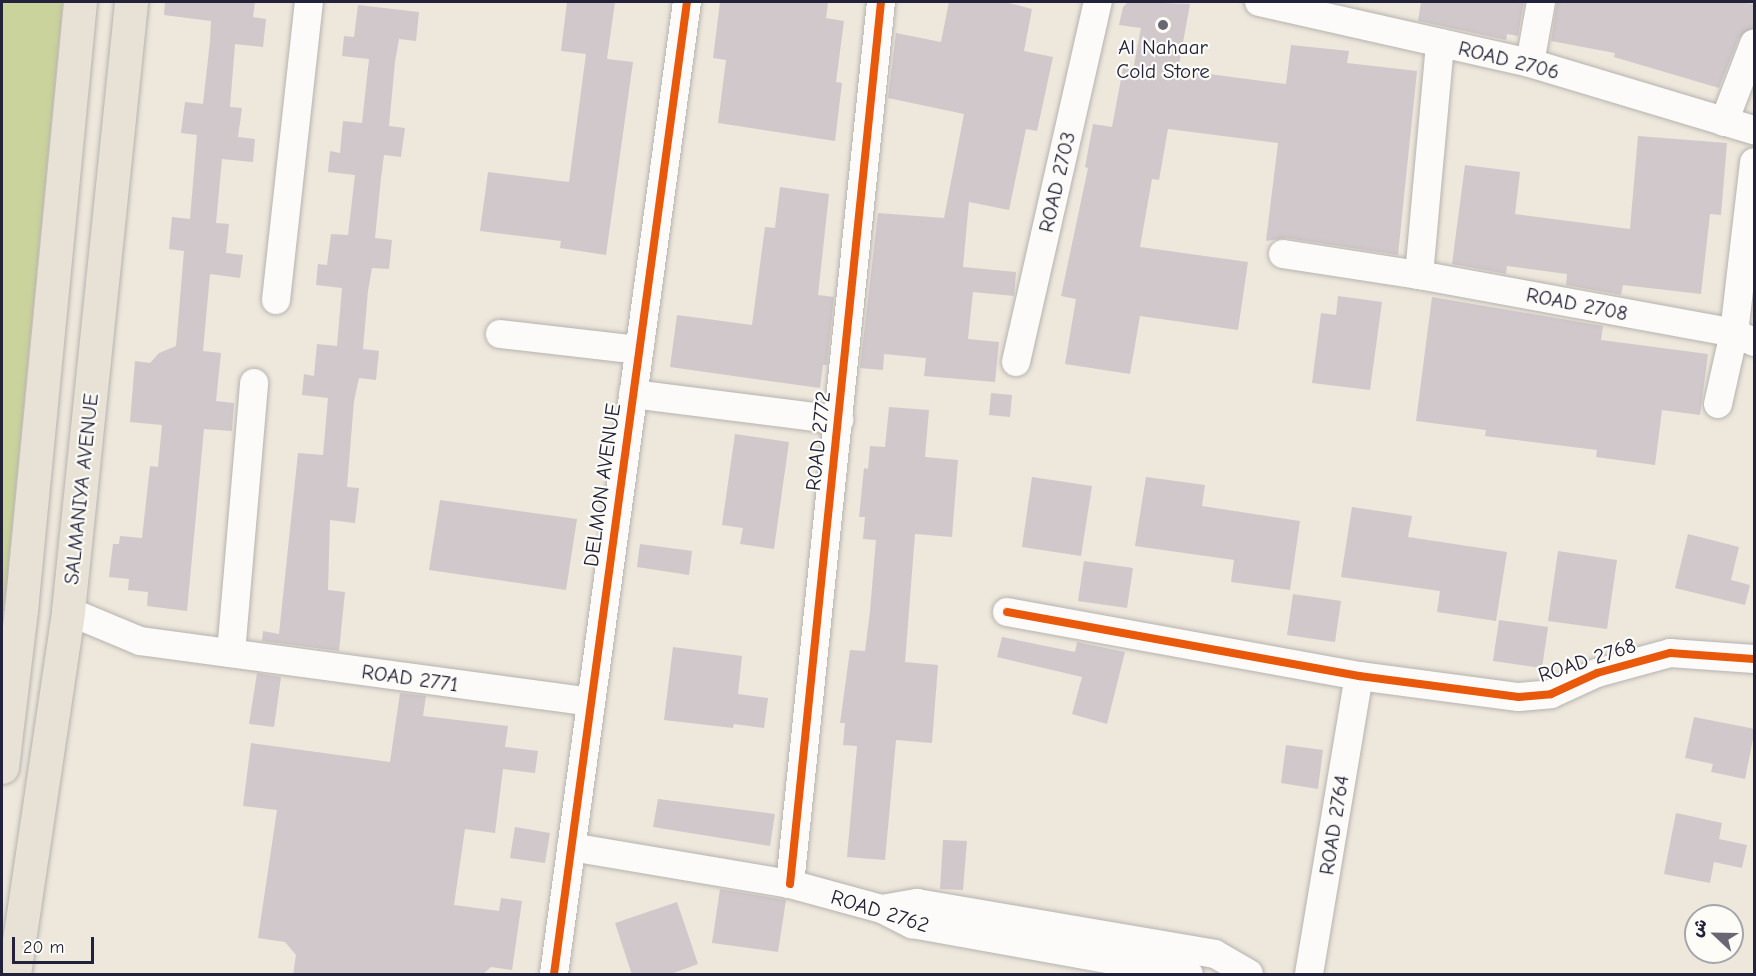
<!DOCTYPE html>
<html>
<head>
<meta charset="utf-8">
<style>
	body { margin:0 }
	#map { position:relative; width:1756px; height:976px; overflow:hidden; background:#ede7dc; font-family:"Comic Neue","Playpen Sans Arabic",sans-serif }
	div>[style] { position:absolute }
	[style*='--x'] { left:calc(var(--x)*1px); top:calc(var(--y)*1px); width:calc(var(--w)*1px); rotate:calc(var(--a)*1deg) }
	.green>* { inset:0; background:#cad39c }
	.building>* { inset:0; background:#d0c8cb }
	.roads { filter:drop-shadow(0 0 2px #b6b3ae) drop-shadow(0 0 2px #b6b3ae) }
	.street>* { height:28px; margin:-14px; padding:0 14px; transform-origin:14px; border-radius:14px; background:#fcfbfa }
	.primary>* { height:33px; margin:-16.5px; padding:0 16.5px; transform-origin:16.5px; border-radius:16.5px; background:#e7e2d5 }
	.cycleway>* { height:8px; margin:-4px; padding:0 4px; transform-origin:4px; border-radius:4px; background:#e8590c }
	.dots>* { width:16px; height:16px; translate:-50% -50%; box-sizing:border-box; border:3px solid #fdfcf7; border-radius:50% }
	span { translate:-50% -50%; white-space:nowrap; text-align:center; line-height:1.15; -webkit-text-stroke:4.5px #fdfcf7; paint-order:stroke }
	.poi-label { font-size:21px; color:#22223b }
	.street-label { font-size:21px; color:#22223b }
	.frame { position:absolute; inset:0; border:3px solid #22223b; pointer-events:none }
	.north { position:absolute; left:1684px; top:904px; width:60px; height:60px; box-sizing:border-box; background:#fdfcf7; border:2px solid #a5a5ac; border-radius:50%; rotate:292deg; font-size:16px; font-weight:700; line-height:24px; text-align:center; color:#22223b }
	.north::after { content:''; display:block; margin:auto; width:21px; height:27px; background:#696773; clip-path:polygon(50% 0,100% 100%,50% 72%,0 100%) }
	.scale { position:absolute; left:12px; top:937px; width:82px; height:27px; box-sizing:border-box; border:3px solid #22223b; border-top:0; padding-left:8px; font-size:18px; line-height:21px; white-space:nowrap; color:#22223b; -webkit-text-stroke:4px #fdfcf7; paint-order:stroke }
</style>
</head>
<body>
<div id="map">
	<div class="green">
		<div style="clip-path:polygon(2px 2px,63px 2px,4px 611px,2px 611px)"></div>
	</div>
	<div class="building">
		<div style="clip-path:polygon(165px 2px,255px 2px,253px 17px,266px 19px,263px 47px,235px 44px,230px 107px,242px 108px,238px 137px,255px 139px,253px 162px,222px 159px,216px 223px,229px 224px,226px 253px,243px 255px,240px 278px,210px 274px,203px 351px,221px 353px,216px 401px,234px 403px,232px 431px,204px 429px,187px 611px,147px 606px,148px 592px,128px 590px,129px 579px,109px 577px,113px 544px,119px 544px,120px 536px,142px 538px,150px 466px,158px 467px,162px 425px,130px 422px,135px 361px,150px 363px,159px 353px,176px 346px,184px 251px,169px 249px,172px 217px,190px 219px,197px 135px,181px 133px,185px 102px,203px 104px,210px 41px,211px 21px,164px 15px)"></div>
		<div style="clip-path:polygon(567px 2px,615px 2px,607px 59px,633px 62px,606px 255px,560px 248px,561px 241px,480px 231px,488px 172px,569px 182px,586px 54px,561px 51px)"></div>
		<div style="clip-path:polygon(720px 2px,828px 2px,826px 18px,844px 21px,836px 82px,842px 83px,835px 141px,718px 123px,726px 60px,713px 58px)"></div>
		<div style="clip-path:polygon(949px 2px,1005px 2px,1032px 9px,1024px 51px,1053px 57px,1037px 131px,1026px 129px,1009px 210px,969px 202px,963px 267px,1016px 272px,1014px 296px,973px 292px,968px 339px,999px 342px,995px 382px,924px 376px,926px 358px,884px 354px,883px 370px,860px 368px,878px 213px,944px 218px,964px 114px,888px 98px,896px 33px,941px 42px)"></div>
		<div style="clip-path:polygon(1128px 2px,1190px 4px,1178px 70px,1286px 84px,1291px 45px,1349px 51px,1347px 63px,1417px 71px,1398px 255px,1286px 238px,1266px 241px,1278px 143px,1168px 129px,1159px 180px,1152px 179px,1140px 247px,1248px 262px,1238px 330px,1140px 316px,1130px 374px,1065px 364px,1076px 299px,1061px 296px,1088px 168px,1085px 167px,1093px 124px,1112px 127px,1123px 68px,1133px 70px,1141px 28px,1119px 25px,1123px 7px)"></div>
		<div style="clip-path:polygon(1421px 2px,1524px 2px,1518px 36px,1507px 34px,1506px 40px,1418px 21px)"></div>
		<div style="clip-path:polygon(1557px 2px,1736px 2px,1755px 4px,1755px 28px,1739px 38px,1719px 88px,1614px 57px,1615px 53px,1551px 41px)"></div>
		<div style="clip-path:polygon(358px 5px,419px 12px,416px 41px,399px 39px,395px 62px,389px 126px,405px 128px,401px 157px,384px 155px,381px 178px,375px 238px,392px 240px,389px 269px,372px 268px,368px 291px,363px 349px,379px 351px,376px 380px,359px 378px,354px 401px,347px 487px,359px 488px,355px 523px,330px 520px,328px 590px,345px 592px,339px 651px,262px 641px,263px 631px,279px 634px,298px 453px,323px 455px,328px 398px,302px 395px,304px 374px,314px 376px,317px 344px,337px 346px,342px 288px,316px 285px,318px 264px,327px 265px,331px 234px,348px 235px,355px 175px,328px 172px,330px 151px,340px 153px,343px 121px,362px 123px,369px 59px,342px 56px,344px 36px,354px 37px)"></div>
		<div style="clip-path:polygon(1638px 136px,1727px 143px,1721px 215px,1710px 214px,1701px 294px,1623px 285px,1621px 295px,1566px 285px,1567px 274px,1507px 266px,1506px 274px,1452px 264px,1465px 165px,1520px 172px,1515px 214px,1630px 229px)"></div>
		<div style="clip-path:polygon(780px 187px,829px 194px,818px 295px,834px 297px,827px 365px,823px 365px,820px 388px,670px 367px,677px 315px,752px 325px,765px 227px,775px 228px)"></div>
		<div style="clip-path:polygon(1338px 296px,1382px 302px,1370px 390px,1312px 383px,1321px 313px,1336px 315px)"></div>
		<div style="clip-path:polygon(1432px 297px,1603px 326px,1601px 340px,1708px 354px,1700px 415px,1662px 410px,1655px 465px,1596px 457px,1597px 450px,1485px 436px,1486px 430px,1416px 421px)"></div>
		<div style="clip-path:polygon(991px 393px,1012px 395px,1010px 417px,989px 415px)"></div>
		<div style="clip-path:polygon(889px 407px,929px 410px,925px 457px,958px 460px,952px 537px,915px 534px,905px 662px,938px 665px,932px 743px,896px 740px,885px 860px,847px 857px,857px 746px,843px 745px,845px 723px,840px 723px,850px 650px,865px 651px,870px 611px,876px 540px,863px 539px,865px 517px,859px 517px,864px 468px,868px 469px,870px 446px,885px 447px)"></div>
		<div style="clip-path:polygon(735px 434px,789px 442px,774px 549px,740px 544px,743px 528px,722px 525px)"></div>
		<div style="clip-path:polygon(1032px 477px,1092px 486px,1081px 556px,1022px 547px)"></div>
		<div style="clip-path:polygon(1146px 477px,1205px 485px,1202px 506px,1300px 521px,1290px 590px,1231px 582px,1234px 560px,1135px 546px)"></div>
		<div style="clip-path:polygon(440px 500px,577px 519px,566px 590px,429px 570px)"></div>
		<div style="clip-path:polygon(1352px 507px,1412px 516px,1408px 537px,1507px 552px,1496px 621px,1437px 612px,1440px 591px,1341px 577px)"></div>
		<div style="clip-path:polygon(1688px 534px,1739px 547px,1731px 580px,1750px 585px,1745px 605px,1675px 588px)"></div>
		<div style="clip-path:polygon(640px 544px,692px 551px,689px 575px,637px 567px)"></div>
		<div style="clip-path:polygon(1558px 551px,1617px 560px,1607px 629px,1548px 621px)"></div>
		<div style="clip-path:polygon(1084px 561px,1133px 568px,1127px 608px,1078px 601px)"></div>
		<div style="clip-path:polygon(1293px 594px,1341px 601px,1335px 642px,1287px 635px)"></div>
		<div style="clip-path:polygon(1499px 620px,1548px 627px,1542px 668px,1493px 661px)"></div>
		<div style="clip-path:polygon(1002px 637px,1075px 652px,1077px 642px,1125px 652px,1107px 724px,1072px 714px,1082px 677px,997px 657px)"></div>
		<div style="clip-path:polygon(673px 647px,742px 656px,738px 694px,768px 698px,764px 728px,734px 724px,733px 728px,664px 720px)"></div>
		<div style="clip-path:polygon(257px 673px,281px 677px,274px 727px,249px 724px)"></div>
		<div style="clip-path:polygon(400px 693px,426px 696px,423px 716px,508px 726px,505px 747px,538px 751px,535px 773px,503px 769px,495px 833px,465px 829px,454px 905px,499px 911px,501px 898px,522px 901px,512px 970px,491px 967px,482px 975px,293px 975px,296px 955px,285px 942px,258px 938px,277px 810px,243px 806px,251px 743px,390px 762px)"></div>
		<div style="clip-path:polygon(1694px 717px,1755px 729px,1745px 779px,1711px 772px,1713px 764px,1685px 758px)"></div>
		<div style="clip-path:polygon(1286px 745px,1323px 750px,1318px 789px,1281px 783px)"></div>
		<div style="clip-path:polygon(658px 799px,775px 814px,770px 846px,653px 827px)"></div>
		<div style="clip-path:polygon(1676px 813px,1722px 823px,1719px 839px,1747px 845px,1742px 868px,1714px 862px,1710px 883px,1664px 874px)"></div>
		<div style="clip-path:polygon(515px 827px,550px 833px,545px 863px,510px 858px)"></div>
		<div style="clip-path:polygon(943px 840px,967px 841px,963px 890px,940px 889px)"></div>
		<div style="clip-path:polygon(720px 889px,786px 900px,778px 952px,712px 943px)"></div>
		<div style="clip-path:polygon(677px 902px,698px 964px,668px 975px,632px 975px,615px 923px)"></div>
	</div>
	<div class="roads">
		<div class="street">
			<div style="--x:1259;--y:2;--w:278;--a:12.7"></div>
			<div style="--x:1530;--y:63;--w:234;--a:16.7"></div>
			<div style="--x:1530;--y:63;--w:62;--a:-79.8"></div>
			<div style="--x:1724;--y:122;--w:84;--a:-69"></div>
			<div style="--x:1283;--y:254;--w:138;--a:8.8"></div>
			<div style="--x:1419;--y:275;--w:320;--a:10.4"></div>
			<div style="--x:1734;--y:333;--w:22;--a:24"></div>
			<div style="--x:1419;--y:275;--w:233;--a:-84.8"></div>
			<div style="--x:276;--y:300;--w:300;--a:-83.7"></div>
			<div style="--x:500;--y:334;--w:140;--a:6.6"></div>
			<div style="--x:1016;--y:362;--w:369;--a:-77.2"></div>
			<div style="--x:633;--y:394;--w:208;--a:7.2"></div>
			<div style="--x:1718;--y:404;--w:73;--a:-77.3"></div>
			<div style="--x:1734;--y:333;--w:172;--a:-83.3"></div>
			<div style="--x:68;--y:611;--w:78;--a:22.6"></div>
			<div style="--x:140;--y:641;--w:454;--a:7.7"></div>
			<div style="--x:1007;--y:612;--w:358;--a:10.3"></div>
			<div style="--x:1359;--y:676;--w:161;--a:7.5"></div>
			<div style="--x:1519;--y:697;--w:32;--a:-5"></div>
			<div style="--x:1551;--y:694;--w:51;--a:-24.5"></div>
			<div style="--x:1597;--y:673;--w:76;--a:-15.3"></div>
			<div style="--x:1670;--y:653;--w:84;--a:4.1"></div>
			<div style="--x:231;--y:653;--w:271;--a:-85.1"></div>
			<div style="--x:571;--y:847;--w:222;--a:9.6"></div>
			<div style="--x:790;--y:884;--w:95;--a:15.2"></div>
			<div style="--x:882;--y:909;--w:34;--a:27"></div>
			<div style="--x:912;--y:924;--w:281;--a:10.2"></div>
			<div style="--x:790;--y:884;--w:887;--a:-84.11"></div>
			<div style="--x:882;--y:909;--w:36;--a:-10"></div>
			<div style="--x:917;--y:903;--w:302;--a:9.7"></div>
			<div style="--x:1215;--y:954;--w:39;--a:30"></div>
			<div style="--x:554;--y:974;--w:981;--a:-82.21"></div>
			<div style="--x:1309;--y:974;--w:302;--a:-80.5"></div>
		</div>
		<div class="primary">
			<div style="--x:2;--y:767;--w:158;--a:-83.1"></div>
			<div style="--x:21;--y:610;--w:611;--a:-84.46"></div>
			<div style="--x:14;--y:974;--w:367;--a:-81.5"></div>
			<div style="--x:68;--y:611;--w:612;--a:-84.09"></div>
		</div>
	</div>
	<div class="cycleway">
		<div style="--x:1007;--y:612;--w:358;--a:10.3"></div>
		<div style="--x:1359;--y:676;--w:161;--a:7.5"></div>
		<div style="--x:1519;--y:697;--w:32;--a:-5"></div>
		<div style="--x:1551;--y:694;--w:51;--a:-24.5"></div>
		<div style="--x:1597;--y:673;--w:76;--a:-15.3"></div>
		<div style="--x:1670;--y:653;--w:84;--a:4.1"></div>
		<div style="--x:790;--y:884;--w:887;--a:-84.11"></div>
		<div style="--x:554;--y:974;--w:981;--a:-82.21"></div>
	</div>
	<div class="dots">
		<div style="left:1163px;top:25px;background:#696773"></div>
	</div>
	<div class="poi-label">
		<span style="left:1163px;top:59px">Al Nahaar<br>Cold Store</span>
	</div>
	<div class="street-label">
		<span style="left:1509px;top:60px;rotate:14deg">ROAD 2706</span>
		<span style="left:1057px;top:182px;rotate:-77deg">ROAD 2703</span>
		<span style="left:1577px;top:304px;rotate:11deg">ROAD 2708</span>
		<span style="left:818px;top:441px;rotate:-84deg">ROAD 2772</span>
		<span style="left:602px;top:485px;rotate:-82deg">DELMON AVENUE</span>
		<span style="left:81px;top:489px;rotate:-84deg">SALMANIYA AVENUE</span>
		<span style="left:1587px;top:660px;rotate:-18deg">ROAD 2768</span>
		<span style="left:410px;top:678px;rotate:8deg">ROAD 2771</span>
		<span style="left:1334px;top:825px;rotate:-81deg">ROAD 2764</span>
		<span style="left:880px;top:911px;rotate:17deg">ROAD 2762</span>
	</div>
	<div class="frame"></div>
	<div class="north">ش</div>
	<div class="scale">20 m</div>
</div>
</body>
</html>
